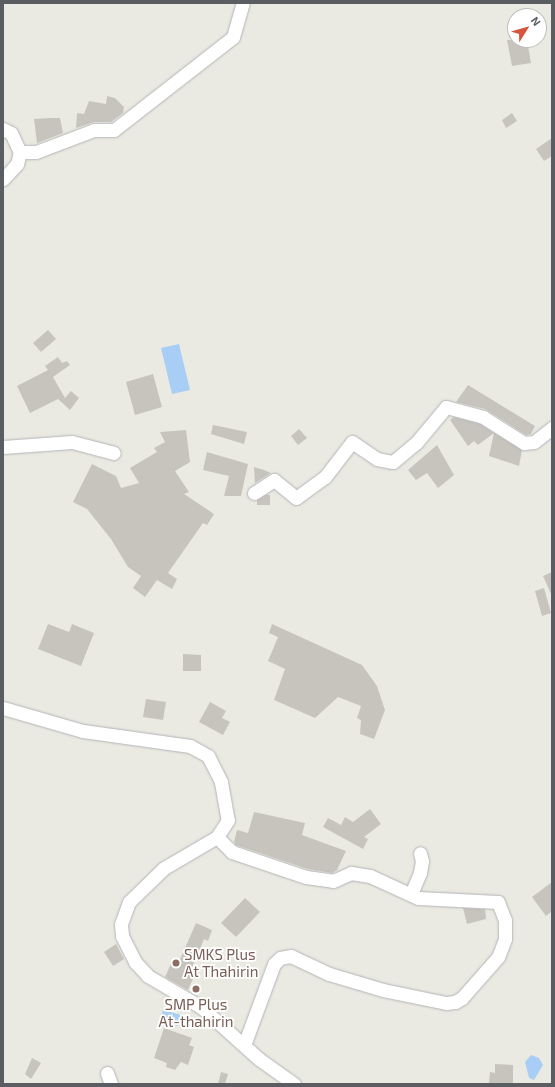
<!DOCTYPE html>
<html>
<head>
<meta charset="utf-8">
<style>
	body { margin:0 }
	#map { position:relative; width:555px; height:1087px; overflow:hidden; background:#ebeae2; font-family:"Exo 2",sans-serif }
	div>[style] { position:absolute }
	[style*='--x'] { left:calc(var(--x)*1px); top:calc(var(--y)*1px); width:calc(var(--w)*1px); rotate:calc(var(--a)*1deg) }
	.water>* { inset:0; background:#a8cef5 }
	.building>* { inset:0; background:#c7c4be }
	.roads { filter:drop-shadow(0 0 1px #b2b4b8) drop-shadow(0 0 1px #b2b4b8) }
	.minor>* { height:13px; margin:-6.5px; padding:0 6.5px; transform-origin:6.5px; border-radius:6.5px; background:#fff }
	.dots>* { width:11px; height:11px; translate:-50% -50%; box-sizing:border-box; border:2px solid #fff; border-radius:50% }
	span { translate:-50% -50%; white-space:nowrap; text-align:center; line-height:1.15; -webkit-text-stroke:3.5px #fff; paint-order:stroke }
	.education-label { font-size:15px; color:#785e54 }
	.left { translate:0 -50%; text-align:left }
	.frame { position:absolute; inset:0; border:4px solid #5a5d61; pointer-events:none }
	.north { position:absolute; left:507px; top:8px; width:40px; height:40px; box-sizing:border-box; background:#fff; border:1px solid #bdbec0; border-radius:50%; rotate:53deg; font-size:11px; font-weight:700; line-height:16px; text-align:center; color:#5a5d61 }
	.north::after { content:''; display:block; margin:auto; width:14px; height:18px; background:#d6553d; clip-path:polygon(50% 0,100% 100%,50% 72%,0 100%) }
</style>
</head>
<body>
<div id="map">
	<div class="water">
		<div style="clip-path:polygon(179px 344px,190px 390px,172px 394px,161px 348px)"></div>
		<div style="clip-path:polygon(163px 1010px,181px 1015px,178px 1026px,160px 1021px)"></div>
		<div style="clip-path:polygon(531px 1055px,539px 1058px,543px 1065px,534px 1080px,529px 1078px,525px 1062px)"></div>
	</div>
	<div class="building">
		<div style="clip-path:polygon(507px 40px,527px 40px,531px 63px,512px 66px)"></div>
		<div style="clip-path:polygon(107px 96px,115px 98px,124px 107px,123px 113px,111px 122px,94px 122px,76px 128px,77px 113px,84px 114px,89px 101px,106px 104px)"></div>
		<div style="clip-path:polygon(512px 113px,517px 121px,506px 128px,502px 120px)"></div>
		<div style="clip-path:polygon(50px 118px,60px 118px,63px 133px,37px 143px,34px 119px)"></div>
		<div style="clip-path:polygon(552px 138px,552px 156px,544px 161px,536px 149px)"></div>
		<div style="clip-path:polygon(48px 330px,56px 339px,41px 352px,33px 343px)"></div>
		<div style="clip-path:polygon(58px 357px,62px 363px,67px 361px,70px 365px,53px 377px,65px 398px,71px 391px,79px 398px,70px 410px,58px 399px,30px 413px,17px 386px,48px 370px,45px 366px)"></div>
		<div style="clip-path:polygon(153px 374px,162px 407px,135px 415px,126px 382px)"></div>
		<div style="clip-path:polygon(468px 385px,535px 426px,531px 434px,526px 435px,485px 409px,456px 402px)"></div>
		<div style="clip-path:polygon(454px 417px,480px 424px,494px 433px,478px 445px,474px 441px,468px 446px,450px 420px)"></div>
		<div style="clip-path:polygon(213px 425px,247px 432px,244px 444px,211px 434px)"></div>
		<div style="clip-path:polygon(299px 429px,307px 438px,298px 445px,291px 436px)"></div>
		<div style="clip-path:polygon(186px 430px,190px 462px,175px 471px,189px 492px,184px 494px,214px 514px,207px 525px,203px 523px,168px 573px,177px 579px,172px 589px,157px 580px,145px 597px,133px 588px,141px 576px,128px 567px,111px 539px,87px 509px,73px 502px,92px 464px,116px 476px,121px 488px,139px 483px,130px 468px,157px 452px,154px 448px,165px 442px,160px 432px)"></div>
		<div style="clip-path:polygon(494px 433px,522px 450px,519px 466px,489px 456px)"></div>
		<div style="clip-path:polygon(437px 445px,454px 475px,438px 488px,427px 473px,416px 480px,408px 470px)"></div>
		<div style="clip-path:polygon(207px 452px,248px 464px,241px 496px,224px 496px,229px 476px,203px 470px)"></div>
		<div style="clip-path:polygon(254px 467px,264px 470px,271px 473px,255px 483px)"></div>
		<div style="clip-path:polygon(266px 495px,270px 495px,270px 505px,257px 505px,257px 500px)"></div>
		<div style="clip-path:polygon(552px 572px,552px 596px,543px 576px)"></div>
		<div style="clip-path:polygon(544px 588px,551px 613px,542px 616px,535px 591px)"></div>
		<div style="clip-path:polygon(48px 624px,69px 632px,72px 624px,94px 633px,81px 666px,38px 649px)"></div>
		<div style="clip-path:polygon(272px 624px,362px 665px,377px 686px,385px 710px,374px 739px,360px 734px,361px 720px,357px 718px,361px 706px,338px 697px,315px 718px,274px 700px,285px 669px,268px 661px,278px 637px,269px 633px)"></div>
		<div style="clip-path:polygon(183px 654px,201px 655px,201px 671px,183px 671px)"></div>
		<div style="clip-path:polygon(146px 699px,166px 702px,163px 720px,143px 717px)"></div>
		<div style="clip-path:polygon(210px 702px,226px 711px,222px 718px,230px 722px,223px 735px,199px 722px)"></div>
		<div style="clip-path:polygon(370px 809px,381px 824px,364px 837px,368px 839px,363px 849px,323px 827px,328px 818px,341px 825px,345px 817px,353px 822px)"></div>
		<div style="clip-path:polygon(254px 812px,305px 823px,302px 835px,346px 851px,337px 870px,332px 873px,308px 869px,236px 845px,234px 842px,237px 830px,248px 833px)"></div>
		<div style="clip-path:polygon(552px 882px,552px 911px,546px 916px,532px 897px)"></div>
		<div style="clip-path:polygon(245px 898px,260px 912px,236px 937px,221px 923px)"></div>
		<div style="clip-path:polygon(463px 908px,485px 909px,486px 919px,467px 924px)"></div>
		<div style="clip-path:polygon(196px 923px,212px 930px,208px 941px,204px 939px,191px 970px,196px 972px,188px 990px,165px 977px,172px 961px,178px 964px)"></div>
		<div style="clip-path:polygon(116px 944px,124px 959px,113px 966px,104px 952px)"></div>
		<div style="clip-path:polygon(164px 1028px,192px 1038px,189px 1045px,194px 1047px,188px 1065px,181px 1062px,175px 1070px,166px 1067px,167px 1063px,154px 1058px)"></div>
		<div style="clip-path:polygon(32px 1058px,41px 1063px,31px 1079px,25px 1074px)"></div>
		<div style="clip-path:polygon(495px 1064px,513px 1065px,513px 1084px,489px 1083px,490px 1072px,495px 1073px)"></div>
		<div style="clip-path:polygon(221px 1072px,228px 1074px,225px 1084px,218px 1084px)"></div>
	</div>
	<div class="roads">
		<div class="minor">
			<div style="--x:3;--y:129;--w:9;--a:27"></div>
			<div style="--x:11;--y:133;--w:21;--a:65"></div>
			<div style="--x:20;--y:152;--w:12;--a:104"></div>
			<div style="--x:17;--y:164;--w:21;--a:133"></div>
			<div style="--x:20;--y:152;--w:16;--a:0"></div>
			<div style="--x:36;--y:152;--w:62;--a:-20.8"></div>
			<div style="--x:94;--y:130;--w:20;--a:0"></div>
			<div style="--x:114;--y:130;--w:151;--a:-38"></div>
			<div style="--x:233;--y:37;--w:35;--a:-74"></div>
			<div style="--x:3;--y:447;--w:69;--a:-4.1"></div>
			<div style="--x:72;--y:442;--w:43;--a:14.7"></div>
			<div style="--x:254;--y:493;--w:24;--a:-33"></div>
			<div style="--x:274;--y:480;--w:28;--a:39"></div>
			<div style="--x:296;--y:498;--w:36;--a:-36"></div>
			<div style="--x:325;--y:477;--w:44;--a:-52.4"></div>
			<div style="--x:352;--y:442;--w:30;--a:34"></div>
			<div style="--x:377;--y:459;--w:16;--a:11"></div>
			<div style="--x:393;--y:462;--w:30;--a:-40"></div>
			<div style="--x:416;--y:443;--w:47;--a:-50.2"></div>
			<div style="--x:446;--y:407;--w:38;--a:15"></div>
			<div style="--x:483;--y:417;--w:49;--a:32.4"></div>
			<div style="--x:524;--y:443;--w:10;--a:-6"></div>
			<div style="--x:534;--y:442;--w:23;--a:-38"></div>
			<div style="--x:3;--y:708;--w:83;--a:16"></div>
			<div style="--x:83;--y:731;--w:108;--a:8"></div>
			<div style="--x:190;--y:746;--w:21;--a:29"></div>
			<div style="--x:208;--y:756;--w:29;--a:63"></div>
			<div style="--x:221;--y:782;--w:39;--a:80"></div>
			<div style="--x:228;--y:820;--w:20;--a:123"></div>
			<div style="--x:217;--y:837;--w:61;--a:149.7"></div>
			<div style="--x:164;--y:868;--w:49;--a:135.8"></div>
			<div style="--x:129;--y:902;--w:23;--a:110"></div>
			<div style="--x:121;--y:924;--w:12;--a:85"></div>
			<div style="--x:122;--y:936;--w:29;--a:63"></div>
			<div style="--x:135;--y:962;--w:19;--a:47"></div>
			<div style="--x:148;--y:976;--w:61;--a:30.3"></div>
			<div style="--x:201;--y:1007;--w:78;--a:41.9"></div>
			<div style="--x:259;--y:1059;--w:43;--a:35.5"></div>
			<div style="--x:217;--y:837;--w:21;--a:45"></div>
			<div style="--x:232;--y:852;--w:78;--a:18.7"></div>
			<div style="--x:306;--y:877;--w:27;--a:8"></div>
			<div style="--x:333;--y:881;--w:20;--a:-24"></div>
			<div style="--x:351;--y:873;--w:19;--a:9"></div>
			<div style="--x:370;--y:876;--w:53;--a:24.6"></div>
			<div style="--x:418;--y:898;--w:80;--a:2.9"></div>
			<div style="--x:498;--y:902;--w:19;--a:69"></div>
			<div style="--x:505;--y:920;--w:19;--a:90"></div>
			<div style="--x:505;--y:939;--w:19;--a:111"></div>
			<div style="--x:498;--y:957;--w:55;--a:131.3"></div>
			<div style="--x:462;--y:998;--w:8;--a:150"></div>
			<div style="--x:455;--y:1002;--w:9;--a:174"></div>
			<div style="--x:446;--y:1003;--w:64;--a:-168.3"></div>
			<div style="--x:383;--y:990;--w:56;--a:-163.5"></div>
			<div style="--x:329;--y:974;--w:42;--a:-154.7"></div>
			<div style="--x:291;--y:956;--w:11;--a:170"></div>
			<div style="--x:280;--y:958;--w:8;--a:135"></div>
			<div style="--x:274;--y:964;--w:86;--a:110.3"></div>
			<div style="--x:411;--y:894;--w:23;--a:-67"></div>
			<div style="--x:420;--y:873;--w:12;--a:-81"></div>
			<div style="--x:422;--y:861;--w:8;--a:-104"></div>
			<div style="--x:107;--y:1073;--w:12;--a:70"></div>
		</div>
	</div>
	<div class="dots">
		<div style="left:176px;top:963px;background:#8d6e63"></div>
		<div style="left:196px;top:989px;background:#8d6e63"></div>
	</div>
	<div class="education-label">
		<span class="left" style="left:184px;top:963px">SMKS Plus<br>At Thahirin</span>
		<span style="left:196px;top:1013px">SMP Plus<br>At-thahirin</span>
	</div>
	<div class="frame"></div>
	<div class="north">N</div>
</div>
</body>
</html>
